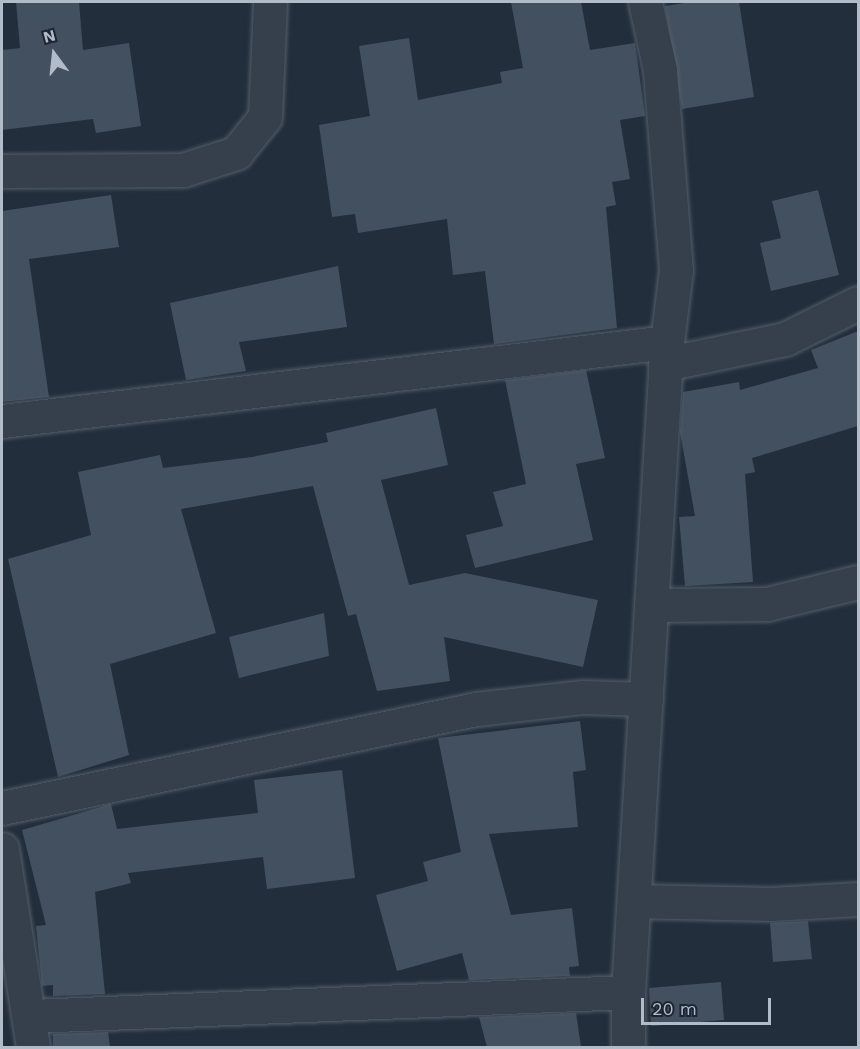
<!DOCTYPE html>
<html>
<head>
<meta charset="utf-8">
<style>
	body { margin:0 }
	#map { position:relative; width:860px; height:1049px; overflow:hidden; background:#222e3c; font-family:"Work Sans",sans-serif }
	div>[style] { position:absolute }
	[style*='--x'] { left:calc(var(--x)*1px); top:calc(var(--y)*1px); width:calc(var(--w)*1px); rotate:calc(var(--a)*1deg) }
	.building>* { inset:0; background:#435060 }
	.roads { filter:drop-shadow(0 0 2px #545e6a) drop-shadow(0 0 2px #545e6a) }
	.minor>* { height:33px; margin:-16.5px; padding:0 16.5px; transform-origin:16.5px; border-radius:16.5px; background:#36404c }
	span { translate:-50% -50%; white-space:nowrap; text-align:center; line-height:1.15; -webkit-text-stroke:4.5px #1c2531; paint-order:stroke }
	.frame { position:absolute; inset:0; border:3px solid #b2bbc8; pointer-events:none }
	.north { position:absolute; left:24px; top:24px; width:60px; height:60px; -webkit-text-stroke:4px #1c2531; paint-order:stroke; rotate:345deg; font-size:16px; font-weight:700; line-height:24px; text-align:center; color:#b2bbc8 }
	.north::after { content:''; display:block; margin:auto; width:21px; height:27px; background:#b2bbc8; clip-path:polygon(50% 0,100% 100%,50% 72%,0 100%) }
	.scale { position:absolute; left:641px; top:998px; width:130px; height:27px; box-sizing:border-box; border:3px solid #b2bbc8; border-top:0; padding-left:8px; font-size:18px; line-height:21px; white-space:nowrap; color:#b2bbc8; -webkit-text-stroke:4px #1c2531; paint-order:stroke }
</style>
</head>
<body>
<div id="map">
	<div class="building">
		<div style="clip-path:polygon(16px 2px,79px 2px,83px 50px,129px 43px,141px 126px,96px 133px,93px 119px,2px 130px,2px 50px,20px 48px)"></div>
		<div style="clip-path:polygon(511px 2px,581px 2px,590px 50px,635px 43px,645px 116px,620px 120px,630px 179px,612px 182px,616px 205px,606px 207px,617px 328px,494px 344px,485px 271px,453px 275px,447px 219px,358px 233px,355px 214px,332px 217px,319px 125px,370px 116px,359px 46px,409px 38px,418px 100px,502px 83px,500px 72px,523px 68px)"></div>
		<div style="clip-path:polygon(691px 2px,739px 2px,754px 97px,682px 109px,665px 6px)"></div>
		<div style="clip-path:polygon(818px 190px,839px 275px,771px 291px,760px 243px,781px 238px,772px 201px)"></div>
		<div style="clip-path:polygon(111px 195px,119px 247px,29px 259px,49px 397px,2px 402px,2px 211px)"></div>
		<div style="clip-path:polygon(338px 266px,347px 327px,239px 342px,246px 371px,186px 380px,170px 303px)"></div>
		<div style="clip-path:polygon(858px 331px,858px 426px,752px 458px,755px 472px,745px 474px,753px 582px,685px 586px,679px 517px,695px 516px,680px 432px,683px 392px,739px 382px,740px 390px,818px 368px,811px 350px)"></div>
		<div style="clip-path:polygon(586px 370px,605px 458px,576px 464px,593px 540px,475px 568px,466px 535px,503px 526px,493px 492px,526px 484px,505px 380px)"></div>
		<div style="clip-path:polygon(436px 408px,448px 465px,381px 480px,409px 585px,465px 573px,598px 600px,583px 667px,444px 637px,450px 681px,377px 691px,356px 614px,348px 616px,313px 486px,181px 509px,216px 633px,110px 664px,129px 755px,58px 777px,8px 559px,91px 535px,78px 472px,160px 455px,163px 468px,252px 457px,328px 442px,326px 433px)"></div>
		<div style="clip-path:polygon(324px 613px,329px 656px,239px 678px,229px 637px)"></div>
		<div style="clip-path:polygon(580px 721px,586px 770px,573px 772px,578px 827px,489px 834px,511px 915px,572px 908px,579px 966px,569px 967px,570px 976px,469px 980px,462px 953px,397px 971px,376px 895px,428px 881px,423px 862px,461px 852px,438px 738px)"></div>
		<div style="clip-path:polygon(342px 770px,355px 878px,267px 889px,263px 857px,128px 873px,131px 883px,95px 892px,105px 994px,53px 996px,53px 985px,42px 986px,36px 926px,46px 925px,22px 830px,111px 804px,117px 829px,258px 813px,254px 780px)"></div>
		<div style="clip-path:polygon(808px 921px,812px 959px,773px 962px,770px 923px)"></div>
		<div style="clip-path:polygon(721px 982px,724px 1020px,651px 1026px,649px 988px)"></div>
		<div style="clip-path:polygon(576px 1013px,581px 1047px,487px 1047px,479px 1017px)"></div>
		<div style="clip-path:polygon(108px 1032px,110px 1047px,53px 1047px,53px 1034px)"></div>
	</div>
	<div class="roads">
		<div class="minor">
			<div style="--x:2;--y:171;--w:181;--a:-0.3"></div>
			<div style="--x:183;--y:170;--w:56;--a:-17.8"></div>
			<div style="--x:236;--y:153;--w:46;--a:-51.1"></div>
			<div style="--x:265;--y:117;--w:115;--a:-87.5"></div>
			<div style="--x:665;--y:364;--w:123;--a:-11.8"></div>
			<div style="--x:785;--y:339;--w:81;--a:-26.3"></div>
			<div style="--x:2;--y:421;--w:670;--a:-6.77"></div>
			<div style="--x:667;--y:342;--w:73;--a:-82.9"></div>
			<div style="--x:676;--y:270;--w:201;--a:-94.6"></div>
			<div style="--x:660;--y:70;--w:70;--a:-102.4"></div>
			<div style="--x:651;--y:605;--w:116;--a:-0.5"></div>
			<div style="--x:767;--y:604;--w:94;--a:-13.6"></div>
			<div style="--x:2;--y:808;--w:484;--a:-11.8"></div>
			<div style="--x:476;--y:709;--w:108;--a:-6.4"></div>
			<div style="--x:583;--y:697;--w:63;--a:1.8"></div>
			<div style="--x:2;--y:849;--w:201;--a:81.1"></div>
			<div style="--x:634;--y:901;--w:138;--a:1.2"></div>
			<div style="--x:772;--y:904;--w:86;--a:-3.3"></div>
			<div style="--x:31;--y:1016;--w:597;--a:-2.3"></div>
			<div style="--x:628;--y:992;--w:651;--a:-86.57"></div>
			<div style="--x:628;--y:1048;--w:56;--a:-90"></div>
		</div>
	</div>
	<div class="frame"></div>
	<div class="north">N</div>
	<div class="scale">20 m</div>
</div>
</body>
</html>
